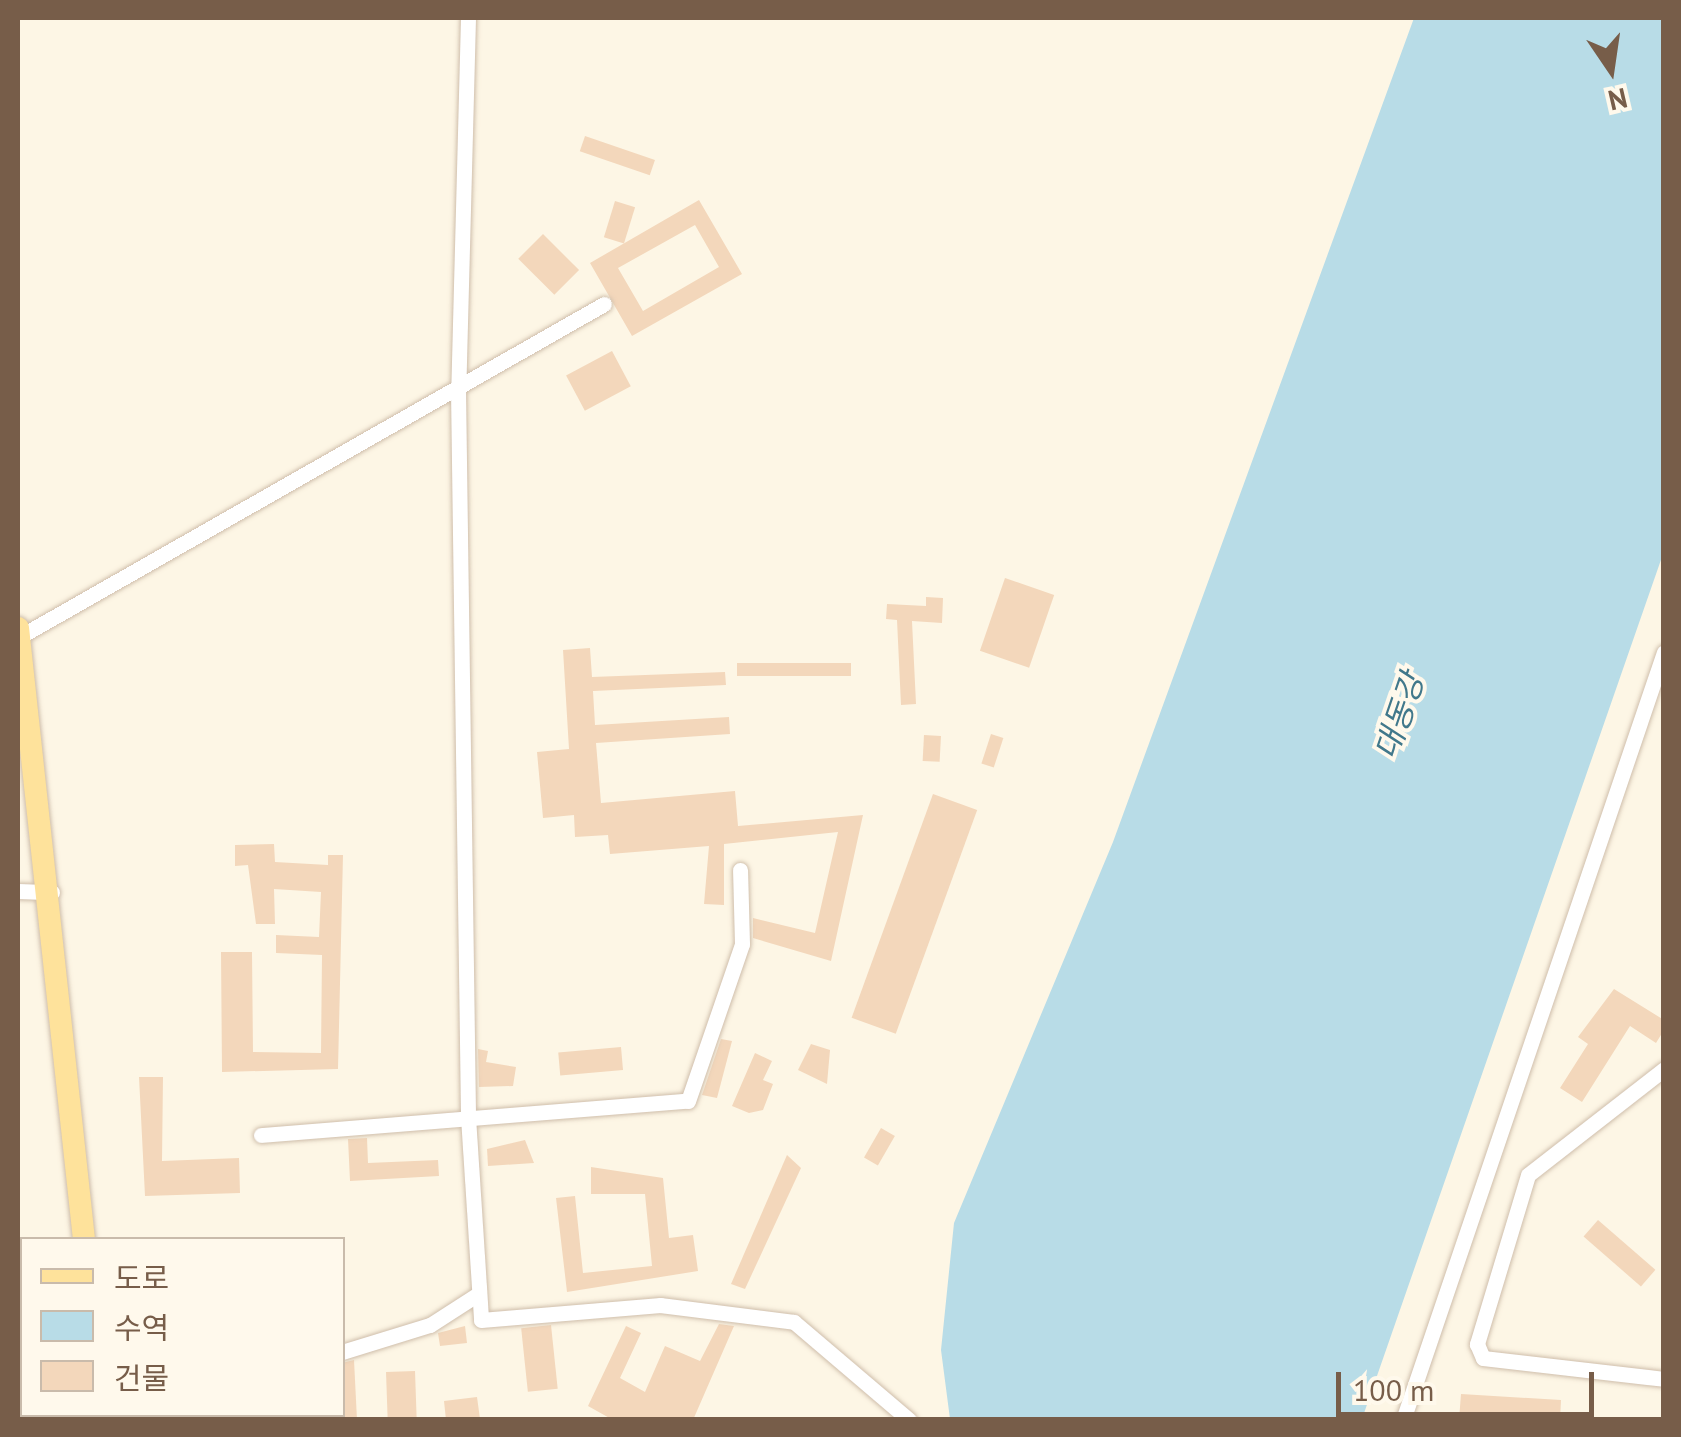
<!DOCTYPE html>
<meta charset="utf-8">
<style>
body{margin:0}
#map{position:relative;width:1681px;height:1437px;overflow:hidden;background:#fdf6e5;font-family:"PT Sans","Noto Sans KR",sans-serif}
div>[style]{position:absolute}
.water>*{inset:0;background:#b8dce7}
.building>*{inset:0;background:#f3d7bb;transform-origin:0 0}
.roads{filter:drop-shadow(0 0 2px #cfbeab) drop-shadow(0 0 2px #cfbeab)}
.minor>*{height:15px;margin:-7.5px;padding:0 7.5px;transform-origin:7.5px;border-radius:7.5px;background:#fff}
.primary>*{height:22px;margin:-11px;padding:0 11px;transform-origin:11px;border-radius:11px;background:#fee29b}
span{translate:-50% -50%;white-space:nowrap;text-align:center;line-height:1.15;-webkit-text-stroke:8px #fff9ec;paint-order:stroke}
.water-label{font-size:32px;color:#41788b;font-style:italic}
.frame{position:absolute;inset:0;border:20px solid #775d49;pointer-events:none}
.legend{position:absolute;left:20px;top:1237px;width:325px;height:180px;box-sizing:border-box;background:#fff9ec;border:2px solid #c9bbab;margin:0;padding:12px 18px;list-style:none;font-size:30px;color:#775d49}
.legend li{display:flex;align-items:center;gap:20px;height:50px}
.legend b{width:50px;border:2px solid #c9bbab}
.north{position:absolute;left:1561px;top:20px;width:100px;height:100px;-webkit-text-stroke:8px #fff9ec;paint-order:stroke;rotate:167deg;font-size:28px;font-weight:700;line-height:40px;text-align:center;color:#775d49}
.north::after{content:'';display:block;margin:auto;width:35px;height:45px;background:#775d49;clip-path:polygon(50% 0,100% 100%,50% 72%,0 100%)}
.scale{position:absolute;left:1336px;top:1372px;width:258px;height:45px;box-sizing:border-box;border:5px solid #775d49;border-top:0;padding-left:12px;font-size:30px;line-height:35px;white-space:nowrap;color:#775d49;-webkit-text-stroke:8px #fff9ec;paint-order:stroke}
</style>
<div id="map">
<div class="water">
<i style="clip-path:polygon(1414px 18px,1663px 18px,1663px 554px,1362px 1419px,950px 1419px,941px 1350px,954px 1223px,1113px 842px)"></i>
</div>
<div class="building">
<i style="left:585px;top:136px;width:74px;height:16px;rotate:19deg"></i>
<i style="clip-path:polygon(evenodd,699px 200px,742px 274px,632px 336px,590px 263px,699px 200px,695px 225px,719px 267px,643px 311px,618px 268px,695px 225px)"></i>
<i style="left:615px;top:201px;width:21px;height:38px;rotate:17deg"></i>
<i style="left:543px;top:234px;width:51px;height:35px;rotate:45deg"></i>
<i style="left:612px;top:351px;width:40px;height:52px;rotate:62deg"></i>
<i style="left:1005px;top:578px;width:52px;height:77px;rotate:19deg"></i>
<i style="clip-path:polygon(926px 597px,943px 598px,942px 623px,912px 621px,916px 704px,901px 705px,897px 620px,886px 619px,887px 604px,926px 606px)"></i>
<i style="clip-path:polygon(590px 648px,592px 677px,725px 672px,726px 685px,593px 691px,595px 725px,729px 717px,730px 734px,596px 743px,601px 803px,735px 791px,738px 826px,863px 815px,831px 961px,753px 938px,753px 918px,815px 933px,838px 832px,724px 844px,724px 905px,704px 904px,709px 846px,610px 854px,608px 835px,575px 837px,574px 815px,543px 818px,537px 752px,569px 749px,563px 650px)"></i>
<i style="left:851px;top:663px;width:13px;height:114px;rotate:90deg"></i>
<i style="left:991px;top:734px;width:13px;height:31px;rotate:18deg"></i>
<i style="left:924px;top:735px;width:17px;height:26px;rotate:3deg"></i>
<i style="left:933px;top:794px;width:47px;height:238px;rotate:20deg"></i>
<i style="clip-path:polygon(274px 844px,275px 862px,328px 865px,328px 855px,343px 855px,338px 1069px,222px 1072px,221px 952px,252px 952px,253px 1052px,321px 1053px,322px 955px,276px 953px,276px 935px,319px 937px,321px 892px,274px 889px,275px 924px,256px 924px,248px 865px,235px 866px,235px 845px)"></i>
<i style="clip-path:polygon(1614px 989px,1664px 1020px,1664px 1030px,1656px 1043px,1630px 1026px,1582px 1102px,1560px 1088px,1588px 1044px,1578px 1037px)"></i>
<i style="clip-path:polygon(721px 1039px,732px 1041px,717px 1098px,702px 1095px)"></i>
<i style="clip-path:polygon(811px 1044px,830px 1050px,827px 1084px,798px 1070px)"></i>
<i style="left:621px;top:1047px;width:23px;height:63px;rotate:85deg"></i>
<i style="clip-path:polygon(478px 1049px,488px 1051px,486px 1062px,516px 1067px,513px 1086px,479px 1087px)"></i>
<i style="clip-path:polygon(755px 1053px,772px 1061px,763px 1080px,773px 1084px,763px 1110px,749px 1113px,732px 1106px)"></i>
<i style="clip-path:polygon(139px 1077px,163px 1077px,162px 1161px,239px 1158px,240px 1193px,145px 1196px)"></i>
<i style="left:881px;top:1128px;width:16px;height:34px;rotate:30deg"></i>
<i style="clip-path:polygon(367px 1138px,368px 1163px,438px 1160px,439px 1176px,350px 1181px,348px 1139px)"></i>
<i style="clip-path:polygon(525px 1140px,534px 1163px,488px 1166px,487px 1149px)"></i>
<i style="clip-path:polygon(787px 1155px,801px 1168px,745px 1289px,731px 1284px)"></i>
<i style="clip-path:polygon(591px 1167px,663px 1178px,669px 1238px,693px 1235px,698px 1271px,567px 1292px,556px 1198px,575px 1196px,583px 1273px,652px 1266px,645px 1194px,591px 1194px)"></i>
<i style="left:1598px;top:1220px;width:76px;height:22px;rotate:41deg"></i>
<i style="clip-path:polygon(719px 1324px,734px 1326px,693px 1420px,613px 1420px,588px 1406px,626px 1326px,641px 1333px,620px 1378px,645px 1392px,665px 1346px,700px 1361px)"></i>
<i style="left:551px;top:1325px;width:64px;height:30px;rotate:84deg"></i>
<i style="clip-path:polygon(465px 1326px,467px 1343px,440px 1346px,438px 1333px)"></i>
<i style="clip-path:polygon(354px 1360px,357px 1420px,342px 1420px,342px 1363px)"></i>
<i style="left:415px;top:1371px;width:49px;height:29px;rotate:88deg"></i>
<i style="clip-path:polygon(1461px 1394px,1561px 1400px,1560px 1420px,1459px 1420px)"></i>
<i style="clip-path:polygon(477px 1397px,480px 1419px,446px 1420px,444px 1401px)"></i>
</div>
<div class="roads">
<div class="minor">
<i style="left:468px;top:18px;width:371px;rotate:91.5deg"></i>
<i style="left:458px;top:389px;width:728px;rotate:89.21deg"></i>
<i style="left:468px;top:1117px;width:203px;rotate:86.3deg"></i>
<i style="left:481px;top:1320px;width:180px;rotate:-4.8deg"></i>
<i style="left:660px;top:1305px;width:135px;rotate:7.2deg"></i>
<i style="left:794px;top:1322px;width:151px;rotate:40.4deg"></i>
<i style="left:19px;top:637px;width:673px;rotate:-29.65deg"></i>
<i style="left:18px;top:891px;width:34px;rotate:2deg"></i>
<i style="left:1664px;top:1069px;width:172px;rotate:142.1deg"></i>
<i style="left:1528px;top:1175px;width:177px;rotate:106.8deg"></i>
<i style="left:1477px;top:1344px;width:15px;rotate:67deg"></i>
<i style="left:1483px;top:1358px;width:182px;rotate:6.6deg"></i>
<i style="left:261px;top:1135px;width:428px;rotate:-4.6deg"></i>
<i style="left:688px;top:1101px;width:166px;rotate:-71deg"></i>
<i style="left:742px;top:944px;width:74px;rotate:-91.5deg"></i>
<i style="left:342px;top:1352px;width:92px;rotate:-17.1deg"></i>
<i style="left:430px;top:1325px;width:54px;rotate:-32.8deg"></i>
<i style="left:116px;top:1420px;width:18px;rotate:-19deg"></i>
<i style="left:1403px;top:1420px;width:811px;rotate:-71.23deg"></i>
</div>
<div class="primary">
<i style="left:18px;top:628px;width:616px;rotate:83.84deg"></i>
<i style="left:100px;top:1414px;width:6px;rotate:81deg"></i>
</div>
</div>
<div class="water-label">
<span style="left:1399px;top:716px;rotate:-71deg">대동강</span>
</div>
<div class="frame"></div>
<ul class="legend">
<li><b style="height:12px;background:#fee29b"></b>도로</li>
<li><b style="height:28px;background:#b8dce7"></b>수역</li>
<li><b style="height:28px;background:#f3d7bb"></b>건물</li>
</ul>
<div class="north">N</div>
<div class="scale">100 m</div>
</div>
